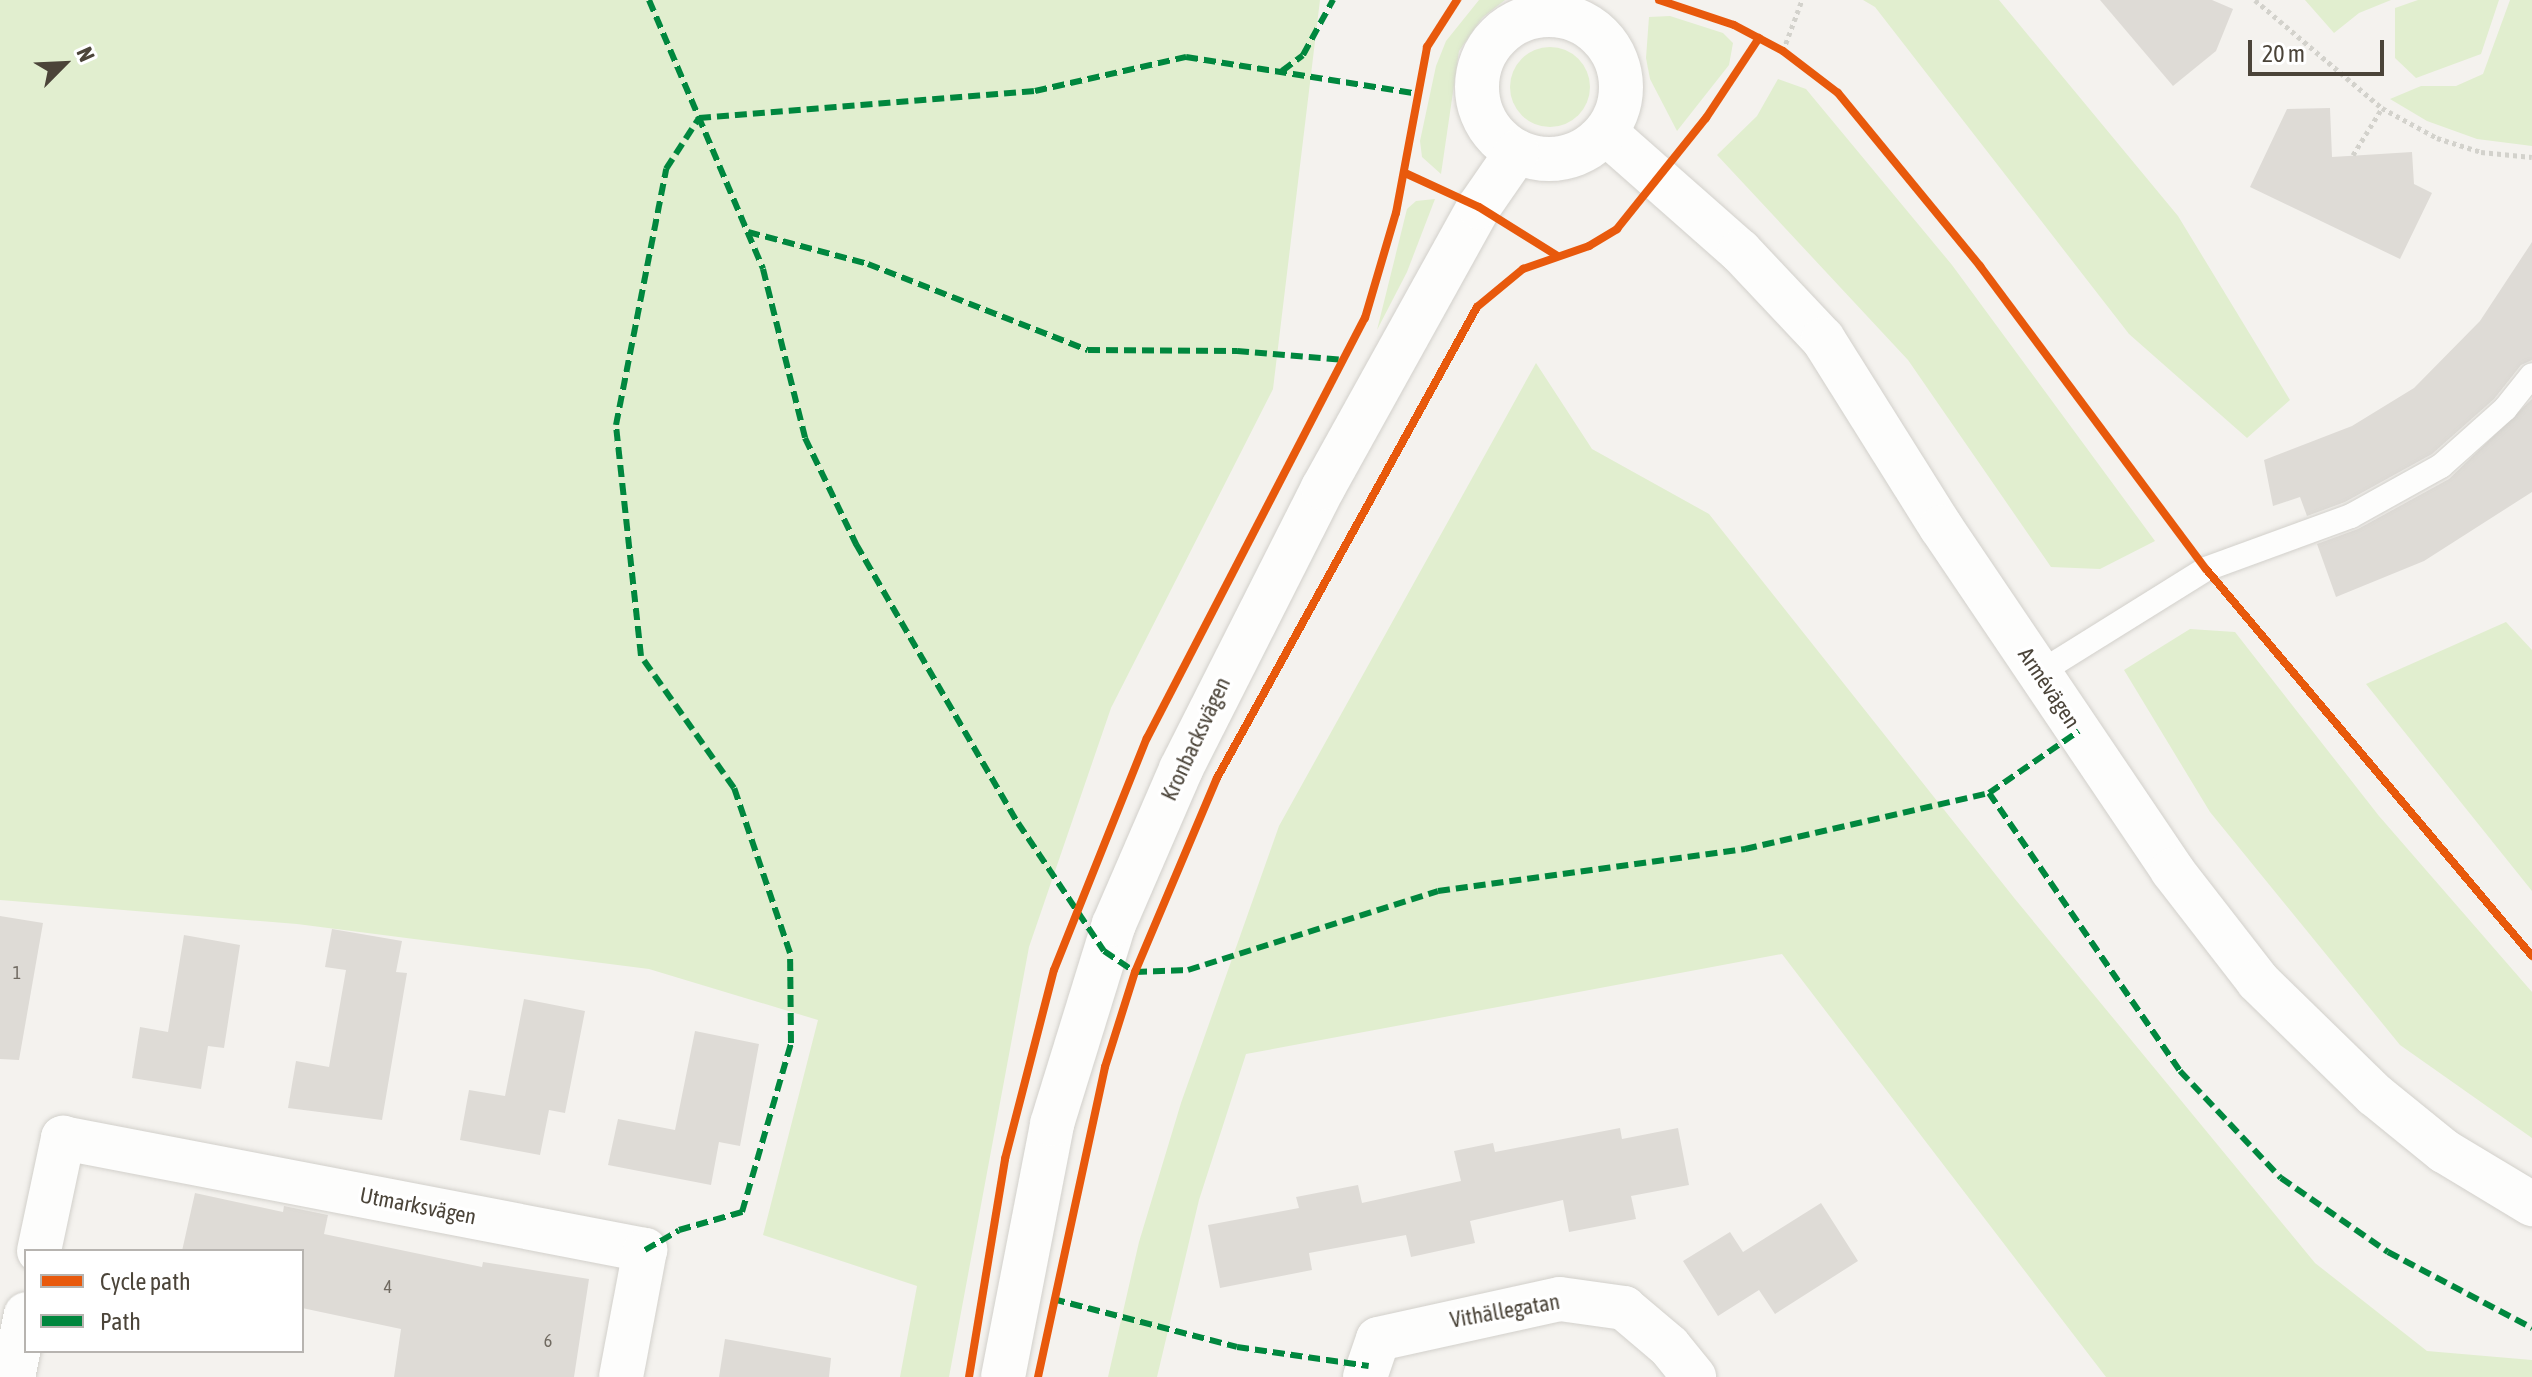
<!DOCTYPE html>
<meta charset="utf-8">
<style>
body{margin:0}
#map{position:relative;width:2532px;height:1377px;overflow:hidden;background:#f4f2ee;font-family:"Asap Condensed",sans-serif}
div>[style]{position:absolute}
.green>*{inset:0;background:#e1eecf}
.round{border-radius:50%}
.building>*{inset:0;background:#dedbd6}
.path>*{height:5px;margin-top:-2.5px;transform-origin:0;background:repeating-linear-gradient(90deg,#d3d2cc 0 4px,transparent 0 8px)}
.roads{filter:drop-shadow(0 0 2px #d2d0cb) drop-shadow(0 0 2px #d2d0cb)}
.service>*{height:24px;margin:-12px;padding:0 12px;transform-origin:12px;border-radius:12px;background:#fdfdfc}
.minor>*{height:44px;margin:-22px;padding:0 22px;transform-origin:22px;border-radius:22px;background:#fdfdfc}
.tertiary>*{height:44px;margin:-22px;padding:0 22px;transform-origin:22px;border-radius:22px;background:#fdfdfc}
.tertiary>.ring{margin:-22px;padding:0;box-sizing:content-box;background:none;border:44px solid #fdfdfc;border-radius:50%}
.quiet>*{height:6px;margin-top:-3px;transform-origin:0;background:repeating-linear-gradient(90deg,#00873e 0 12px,transparent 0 18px)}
.cycleway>*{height:8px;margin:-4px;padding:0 4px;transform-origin:4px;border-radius:4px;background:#e8590c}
span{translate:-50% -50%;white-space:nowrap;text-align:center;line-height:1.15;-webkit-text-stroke:7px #fff;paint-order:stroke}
.number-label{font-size:18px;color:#706a61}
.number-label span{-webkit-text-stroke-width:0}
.street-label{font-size:22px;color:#4b4439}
.legend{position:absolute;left:24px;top:1249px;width:280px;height:104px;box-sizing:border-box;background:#fff;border:2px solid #b7b4b0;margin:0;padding:10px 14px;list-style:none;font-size:24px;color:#4b4439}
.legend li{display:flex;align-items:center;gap:16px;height:40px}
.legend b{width:40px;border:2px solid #b7b4b0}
.north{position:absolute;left:24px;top:24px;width:80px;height:80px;-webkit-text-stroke:6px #fff;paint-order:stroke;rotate:66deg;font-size:22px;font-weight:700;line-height:32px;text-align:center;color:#4b4439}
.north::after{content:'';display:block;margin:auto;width:28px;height:36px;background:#4b4439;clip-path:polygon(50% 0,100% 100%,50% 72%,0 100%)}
.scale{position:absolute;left:2248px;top:40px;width:136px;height:36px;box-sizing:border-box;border:4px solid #4b4439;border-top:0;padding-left:10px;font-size:24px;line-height:28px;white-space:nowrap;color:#4b4439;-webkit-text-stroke:6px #fff;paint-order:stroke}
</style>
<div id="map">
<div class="green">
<i style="clip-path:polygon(0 0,1320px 0,1273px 389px,1111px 708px,1029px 947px,949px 1377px,900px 1377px,917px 1286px,763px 1235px,818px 1020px,649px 969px,297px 924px,0 900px)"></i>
<i style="clip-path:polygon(1479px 0,1505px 0,1482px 18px,1459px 51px,1441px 174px,1422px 157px,1420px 141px,1436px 66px,1446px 41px)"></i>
<i style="clip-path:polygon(1863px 0,1999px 0,2178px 216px,2290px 400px,2247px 438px,2129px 334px,1875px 7px)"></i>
<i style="clip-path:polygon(2305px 0,2391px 0,2359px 13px,2334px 33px)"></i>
<i style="clip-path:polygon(2418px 0,2499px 0,2481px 54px,2416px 78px,2395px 58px,2395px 8px)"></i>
<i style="clip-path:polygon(2510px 0,2532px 0,2532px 146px,2477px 139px,2427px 121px,2390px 99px,2421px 86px,2456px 86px,2483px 74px)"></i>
<i style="clip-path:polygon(1670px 16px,1723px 33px,1733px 43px,1729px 65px,1677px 131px,1650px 79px,1646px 58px,1649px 17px)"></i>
<i class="round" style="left:1510px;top:47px;width:80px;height:80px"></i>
<i style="clip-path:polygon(1778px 79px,1806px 89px,1952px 265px,2155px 541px,2100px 569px,2051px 567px,1908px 360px,1717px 155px,1757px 116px)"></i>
<i style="clip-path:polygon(1435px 199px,1407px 272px,1377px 330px,1407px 209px,1416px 201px)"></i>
<i style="clip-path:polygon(1536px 363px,1592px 449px,1709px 514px,2015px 899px,2315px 1263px,2427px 1351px,2532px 1360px,2532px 1377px,2106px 1377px,1782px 954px,1246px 1054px,1199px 1200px,1157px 1377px,1108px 1377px,1139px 1242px,1181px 1103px,1279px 826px)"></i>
<i style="clip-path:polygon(2506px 622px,2532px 650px,2532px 891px,2366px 684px)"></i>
<i style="clip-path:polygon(2190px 629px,2235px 632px,2379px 816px,2532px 992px,2532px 1138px,2400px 1045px,2210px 812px,2124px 670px)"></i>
</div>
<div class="building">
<i style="clip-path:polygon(2100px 0,2212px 0,2233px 9px,2216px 51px,2173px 86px)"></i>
<i style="clip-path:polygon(2330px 108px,2332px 157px,2412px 152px,2414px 184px,2432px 193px,2400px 259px,2250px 187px,2287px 109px)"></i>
<i style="clip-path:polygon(2532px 242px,2532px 360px,2521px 365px,2494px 399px,2432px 454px,2345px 502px,2307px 516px,2300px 497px,2273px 506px,2264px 460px,2352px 426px,2414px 388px,2480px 321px)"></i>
<i style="clip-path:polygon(2532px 399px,2532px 492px,2424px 561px,2336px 597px,2317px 544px,2358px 529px,2449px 479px)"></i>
<i style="clip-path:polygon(0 916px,43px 923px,19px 1060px,0 1059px)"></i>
<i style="clip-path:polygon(332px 929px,402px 941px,396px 972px,407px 973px,382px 1120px,288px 1108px,296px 1061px,329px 1067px,346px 970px,325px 967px)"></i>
<i style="clip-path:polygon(184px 935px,240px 945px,224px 1048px,208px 1046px,201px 1089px,132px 1078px,140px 1027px,168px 1032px)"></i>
<i style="clip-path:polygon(524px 999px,585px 1011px,565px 1113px,549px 1110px,540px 1155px,460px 1140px,469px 1090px,505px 1096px)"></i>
<i style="clip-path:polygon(695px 1031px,759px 1044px,740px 1146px,719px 1142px,711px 1185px,608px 1165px,618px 1119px,675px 1130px)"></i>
<i style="clip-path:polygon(1620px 1128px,1622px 1139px,1678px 1128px,1689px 1185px,1631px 1196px,1636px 1219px,1569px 1232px,1563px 1200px,1470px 1221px,1475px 1243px,1411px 1257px,1406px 1235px,1309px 1253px,1312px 1270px,1220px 1288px,1208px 1225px,1299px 1208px,1296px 1197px,1358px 1185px,1362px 1203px,1461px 1181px,1454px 1151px,1493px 1143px,1495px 1152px)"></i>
<i style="clip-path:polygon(195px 1193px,283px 1212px,284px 1206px,328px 1215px,324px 1234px,482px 1267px,483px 1262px,589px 1279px,574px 1377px,394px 1377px,401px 1329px,302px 1308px,302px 1251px,182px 1251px)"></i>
<i style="clip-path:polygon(1821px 1203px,1858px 1261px,1775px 1314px,1759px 1290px,1718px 1316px,1683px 1261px,1730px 1232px,1743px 1252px)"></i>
<i style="clip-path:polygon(725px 1339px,831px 1358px,829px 1377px,719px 1377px)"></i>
</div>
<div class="path">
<i style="left:2255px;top:0;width:167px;rotate:40.4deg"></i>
<i style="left:2382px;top:108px;width:63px;rotate:28.6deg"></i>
<i style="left:2437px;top:138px;width:46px;rotate:17.7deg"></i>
<i style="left:2481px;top:152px;width:51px;rotate:5.6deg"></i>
<i style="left:1783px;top:51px;width:54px;rotate:-69.6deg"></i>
<i style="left:2353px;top:155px;width:55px;rotate:-58.3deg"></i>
</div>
<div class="roads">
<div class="service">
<i style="left:2039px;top:673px;width:197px;rotate:-31.9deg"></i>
<i style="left:2206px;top:569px;width:154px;rotate:-20.1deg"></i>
<i style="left:2351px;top:516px;width:103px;rotate:-29.1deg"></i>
<i style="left:2441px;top:466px;width:86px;rotate:-41.7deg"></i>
<i style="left:2505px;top:409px;width:43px;rotate:-51.5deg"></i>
</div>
<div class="minor">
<i style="left:1606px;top:133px;width:179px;rotate:41.4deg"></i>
<i style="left:1740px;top:251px;width:121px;rotate:46.7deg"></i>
<i style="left:1823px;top:339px;width:222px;rotate:57.9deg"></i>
<i style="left:1941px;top:527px;width:414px;rotate:56deg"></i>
<i style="left:2172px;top:870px;width:140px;rotate:52.2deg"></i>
<i style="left:2258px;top:981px;width:163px;rotate:44.3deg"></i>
<i style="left:2375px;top:1095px;width:89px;rotate:39.1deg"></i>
<i style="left:2444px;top:1151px;width:103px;rotate:31.1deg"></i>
<i style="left:39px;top:1251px;width:116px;rotate:-78deg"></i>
<i style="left:63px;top:1138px;width:593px;rotate:10.89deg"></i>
<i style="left:645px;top:1250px;width:129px;rotate:100.7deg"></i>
<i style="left:13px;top:1377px;width:64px;rotate:-78.3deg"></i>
<i style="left:1365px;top:1377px;width:40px;rotate:-71.1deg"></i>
<i style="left:1378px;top:1339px;width:186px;rotate:-12.4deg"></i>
<i style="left:1560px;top:1299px;width:65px;rotate:8deg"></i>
<i style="left:1624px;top:1308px;width:59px;rotate:40.2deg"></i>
<i style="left:1669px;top:1346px;width:40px;rotate:51deg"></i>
</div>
<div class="tertiary">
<i class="ring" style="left:1477px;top:15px;width:100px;height:100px"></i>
<i style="left:1003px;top:1377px;width:258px;rotate:-79deg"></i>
<i style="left:1052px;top:1124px;width:209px;rotate:-72.8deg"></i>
<i style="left:1114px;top:924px;width:169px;rotate:-66.6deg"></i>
<i style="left:1181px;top:769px;width:315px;rotate:-63.2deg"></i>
<i style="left:1323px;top:488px;width:321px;rotate:-61deg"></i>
<i style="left:1479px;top:207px;width:67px;rotate:-55.4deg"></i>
</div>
</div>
<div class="quiet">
<i style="left:649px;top:0;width:292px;rotate:67deg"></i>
<i style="left:763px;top:269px;width:174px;rotate:76deg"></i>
<i style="left:805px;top:438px;width:118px;rotate:64.3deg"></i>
<i style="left:856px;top:544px;width:323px;rotate:59.9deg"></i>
<i style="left:1018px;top:823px;width:154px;rotate:56.1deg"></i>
<i style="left:1104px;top:951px;width:37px;rotate:34deg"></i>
<i style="left:1135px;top:972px;width:53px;rotate:-2.2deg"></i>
<i style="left:1188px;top:970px;width:262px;rotate:-17.5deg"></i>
<i style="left:1438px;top:891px;width:310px;rotate:-7.8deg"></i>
<i style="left:1745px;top:849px;width:250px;rotate:-12.9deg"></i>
<i style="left:1989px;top:793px;width:109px;rotate:-34.6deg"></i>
<i style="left:1282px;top:71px;width:26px;rotate:-37deg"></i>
<i style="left:1303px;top:55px;width:63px;rotate:-61.4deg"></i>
<i style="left:748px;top:232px;width:124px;rotate:14.9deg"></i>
<i style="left:868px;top:264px;width:236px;rotate:21.4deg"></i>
<i style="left:1088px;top:350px;width:149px;rotate:0.4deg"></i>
<i style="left:1237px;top:351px;width:108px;rotate:4.8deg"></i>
<i style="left:1989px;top:793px;width:337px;rotate:55.5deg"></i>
<i style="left:2180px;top:1071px;width:147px;rotate:46.7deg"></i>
<i style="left:2281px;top:1178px;width:130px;rotate:34.7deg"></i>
<i style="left:2388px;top:1252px;width:163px;rotate:27.8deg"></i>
<i style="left:645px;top:1250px;width:39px;rotate:-30deg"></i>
<i style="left:679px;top:1230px;width:66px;rotate:-15.9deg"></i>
<i style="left:742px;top:1212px;width:176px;rotate:-73.8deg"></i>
<i style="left:791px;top:1043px;width:90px;rotate:-90.6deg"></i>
<i style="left:790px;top:953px;width:174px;rotate:-108.7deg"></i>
<i style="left:734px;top:788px;width:161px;rotate:-125.2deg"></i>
<i style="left:641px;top:656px;width:232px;rotate:-96.2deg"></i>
<i style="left:616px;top:425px;width:261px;rotate:-78.9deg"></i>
<i style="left:666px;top:169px;width:61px;rotate:-57.1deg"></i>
<i style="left:699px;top:118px;width:337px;rotate:-4.6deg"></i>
<i style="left:1035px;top:91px;width:155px;rotate:-12.7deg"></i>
<i style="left:1186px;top:57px;width:236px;rotate:9deg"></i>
<i style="left:1053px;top:1299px;width:190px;rotate:14.6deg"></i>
<i style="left:1237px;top:1347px;width:133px;rotate:8.2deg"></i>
</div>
<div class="cycleway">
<i style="left:1659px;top:0;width:79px;rotate:18.4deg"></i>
<i style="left:1734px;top:25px;width:55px;rotate:28deg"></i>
<i style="left:1783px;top:51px;width:69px;rotate:37.4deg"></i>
<i style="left:1838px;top:93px;width:224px;rotate:50.6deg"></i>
<i style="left:1980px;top:266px;width:378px;rotate:53.3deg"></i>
<i style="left:2206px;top:569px;width:506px;rotate:49.89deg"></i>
<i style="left:1405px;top:173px;width:81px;rotate:24.7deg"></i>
<i style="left:1479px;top:207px;width:91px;rotate:31.9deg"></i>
<i style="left:969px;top:1377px;width:221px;rotate:-80.6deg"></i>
<i style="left:1005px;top:1159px;width:195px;rotate:-75.5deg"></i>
<i style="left:1054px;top:970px;width:250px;rotate:-68.2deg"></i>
<i style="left:1147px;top:738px;width:473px;rotate:-62.6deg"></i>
<i style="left:1365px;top:318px;width:109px;rotate:-73.6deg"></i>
<i style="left:1396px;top:213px;width:169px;rotate:-79.4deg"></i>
<i style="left:1427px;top:47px;width:56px;rotate:-57.4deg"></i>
<i style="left:1038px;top:1377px;width:317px;rotate:-77.8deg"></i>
<i style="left:1105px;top:1067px;width:100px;rotate:-72.5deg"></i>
<i style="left:1135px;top:972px;width:211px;rotate:-67.1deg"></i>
<i style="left:1217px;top:778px;width:538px;rotate:-61.1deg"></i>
<i style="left:1477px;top:307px;width:60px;rotate:-39.6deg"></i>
<i style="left:1523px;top:269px;width:70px;rotate:-19.2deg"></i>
<i style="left:1589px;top:246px;width:33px;rotate:-31deg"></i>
<i style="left:1617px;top:229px;width:142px;rotate:-51.3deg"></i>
<i style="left:1706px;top:118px;width:96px;rotate:-56.5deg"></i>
</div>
<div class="number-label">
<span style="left:17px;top:973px">1</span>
<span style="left:388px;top:1287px">4</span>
<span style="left:548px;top:1341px">6</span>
</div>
<div class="street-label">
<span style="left:2049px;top:688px;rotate:56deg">Armévägen</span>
<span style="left:1196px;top:739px;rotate:-65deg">Kronbacksvägen</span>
<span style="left:418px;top:1206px;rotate:11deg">Utmarksvägen</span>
<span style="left:1505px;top:1311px;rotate:-10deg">Vithällegatan</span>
</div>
<ul class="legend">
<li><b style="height:10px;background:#e8590c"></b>Cycle path</li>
<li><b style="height:10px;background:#00873e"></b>Path</li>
</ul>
<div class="north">N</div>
<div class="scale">20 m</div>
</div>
